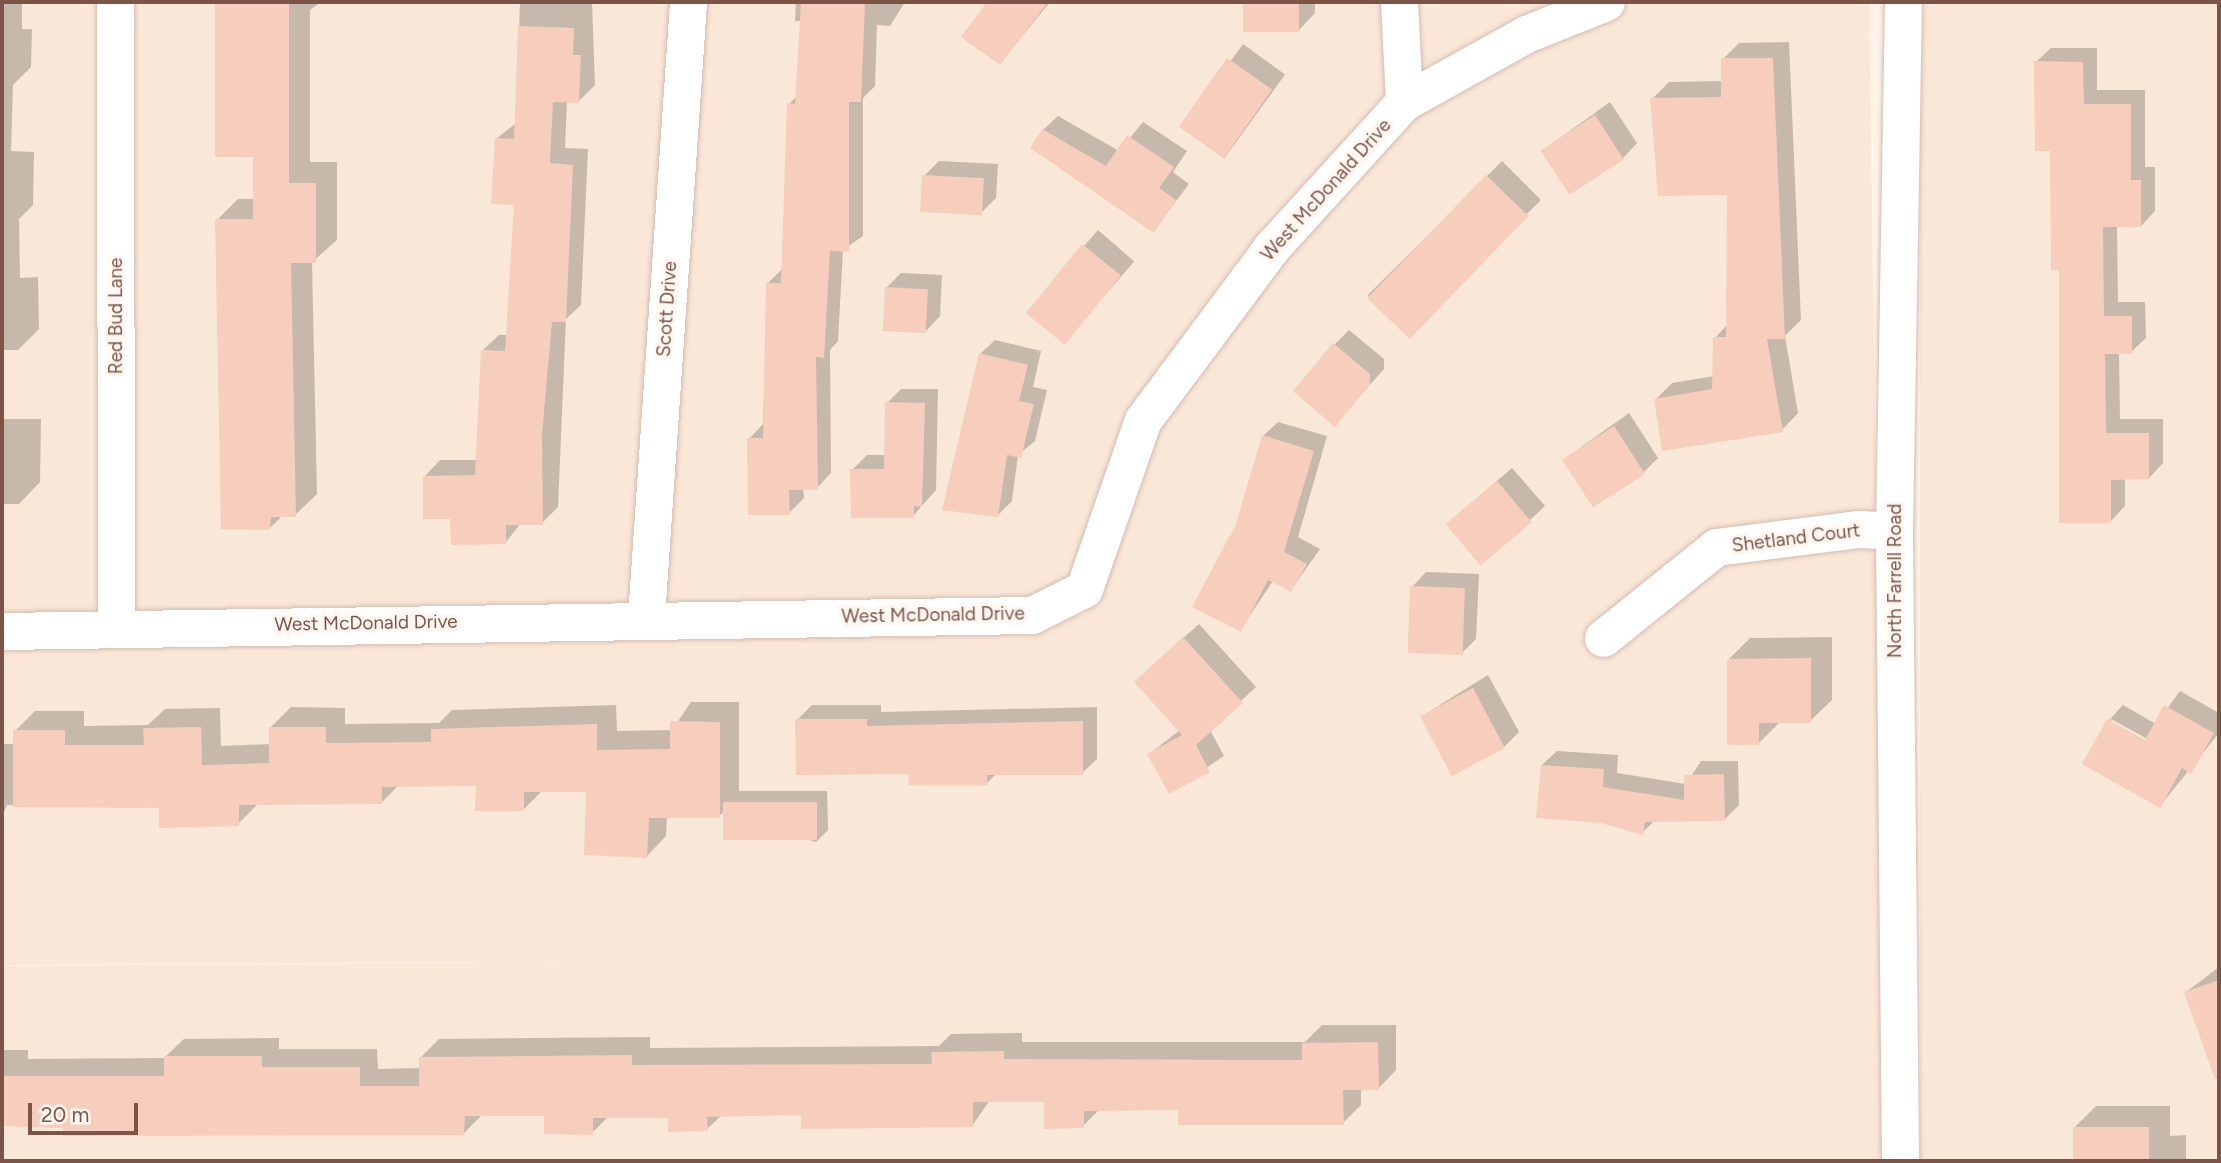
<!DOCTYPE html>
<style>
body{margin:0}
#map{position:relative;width:2221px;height:1163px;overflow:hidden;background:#fef3e8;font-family:Figtree,sans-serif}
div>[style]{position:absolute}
.residential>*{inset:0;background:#f9e7d8;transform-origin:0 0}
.shadow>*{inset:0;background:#0003;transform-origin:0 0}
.building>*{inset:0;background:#f7cdbd;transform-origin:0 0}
.roads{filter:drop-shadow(0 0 2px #d5bbaf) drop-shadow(0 0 2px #d5bbaf)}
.minor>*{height:37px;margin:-18.5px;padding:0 18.5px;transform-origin:18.5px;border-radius:18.5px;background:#fff}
span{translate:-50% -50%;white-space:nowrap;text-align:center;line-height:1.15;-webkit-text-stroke:7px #fff7f0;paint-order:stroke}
.street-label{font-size:19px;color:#7c5548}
.frame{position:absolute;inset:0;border:4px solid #7c5548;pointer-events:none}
.scale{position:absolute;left:28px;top:1103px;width:110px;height:32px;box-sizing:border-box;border:4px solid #7c5548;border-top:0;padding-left:9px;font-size:21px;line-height:24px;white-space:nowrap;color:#7c5548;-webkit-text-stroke:5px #fff7f0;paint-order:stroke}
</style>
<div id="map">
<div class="residential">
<i style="clip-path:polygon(2px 2px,1869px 2px,1885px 1161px,2px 1161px,2px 966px,1082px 958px,2px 965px)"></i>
<i style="left:1920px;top:2px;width:299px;height:1159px"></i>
</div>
<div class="shadow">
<i style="clip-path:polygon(2px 2px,22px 2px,22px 29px,32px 29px,31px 67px,13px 85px,11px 151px,34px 152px,33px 205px,19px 219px,20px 278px,38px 277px,39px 329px,18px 350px,2px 350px)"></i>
<i style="clip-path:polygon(215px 2px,321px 2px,310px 10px,310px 162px,337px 162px,337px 240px,312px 262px,317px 494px,295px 515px,282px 516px,270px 528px,217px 220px,238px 199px,255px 199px,255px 156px,216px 155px)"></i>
<i style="clip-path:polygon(520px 2px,592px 2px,595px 85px,579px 101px,567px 101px,565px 148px,588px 149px,581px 305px,566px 319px,558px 507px,542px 523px,521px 523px,506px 542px,452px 518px,425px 476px,440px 460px,477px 460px,483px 350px,499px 335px,508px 335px,516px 204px,496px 139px,516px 123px)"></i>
<i style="clip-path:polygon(796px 2px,905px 2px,890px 26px,877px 25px,875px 86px,863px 98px,863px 236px,843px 250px,838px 341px,830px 350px,831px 473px,817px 488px,803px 488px,804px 498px,789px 513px,749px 439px,763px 424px,768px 283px,782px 269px,789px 104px,797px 96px,801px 21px,795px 21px)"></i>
<i style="clip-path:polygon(989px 2px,1050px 2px,1000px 63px,963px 36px)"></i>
<i style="clip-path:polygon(1245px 2px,1315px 2px,1315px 13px,1299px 30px,1245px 30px)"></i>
<i style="clip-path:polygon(1789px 42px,1801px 320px,1785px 336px,1798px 413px,1782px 430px,1656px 399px,1672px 383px,1714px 376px,1715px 338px,1727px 325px,1729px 193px,1652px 99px,1669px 82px,1723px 81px,1723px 59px,1739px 43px)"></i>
<i style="left:1243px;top:44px;width:52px;height:103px;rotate:36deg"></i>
<i style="clip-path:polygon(2051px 48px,2097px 48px,2097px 90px,2145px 90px,2145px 167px,2155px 167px,2155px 211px,2141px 226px,2117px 226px,2118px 302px,2145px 302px,2146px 338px,2131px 352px,2119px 352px,2120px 419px,2163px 419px,2163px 463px,2149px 478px,2125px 478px,2125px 506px,2111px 521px,2061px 269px,2052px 149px,2036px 62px)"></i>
<i style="clip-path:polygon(1610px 102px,1637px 143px,1623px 158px,1542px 151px)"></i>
<i style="clip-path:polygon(1058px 116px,1119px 151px,1143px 122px,1187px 151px,1173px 172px,1189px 184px,1154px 230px,1043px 130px)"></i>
<i style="clip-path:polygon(939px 161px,998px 164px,996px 198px,981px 213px,924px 176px)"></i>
<i style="left:1502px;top:161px;width:55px;height:190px;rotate:45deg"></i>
<i style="left:1098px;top:230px;width:48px;height:108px;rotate:41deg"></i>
<i style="clip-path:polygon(901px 273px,942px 275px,940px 316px,926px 331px,886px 288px)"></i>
<i style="clip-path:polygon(1349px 330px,1384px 359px,1384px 369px,1334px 425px,1335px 344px)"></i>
<i style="clip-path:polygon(995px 340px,1041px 351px,1033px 387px,1047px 390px,1035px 441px,1018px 455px,1012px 501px,998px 515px,980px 354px)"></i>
<i style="clip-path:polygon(901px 389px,938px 389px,936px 490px,913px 516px,852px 470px,867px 455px,886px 455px,887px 403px)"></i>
<i style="clip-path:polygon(1629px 413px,1658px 458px,1643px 473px,1563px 460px)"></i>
<i style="clip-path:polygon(2px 419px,41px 419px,40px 482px,19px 504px,2px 504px)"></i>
<i style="clip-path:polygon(1278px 422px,1327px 436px,1298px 537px,1320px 549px,1291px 590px,1273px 581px,1240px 630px,1237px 524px,1263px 436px)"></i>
<i style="clip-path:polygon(1512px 468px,1545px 506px,1530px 520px,1463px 510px)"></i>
<i style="clip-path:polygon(1426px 572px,1479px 574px,1476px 639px,1461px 654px,1412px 587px)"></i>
<i style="clip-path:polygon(1199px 624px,1256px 687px,1210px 730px,1224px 756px,1170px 792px,1149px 754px,1180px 730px,1151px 667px)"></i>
<i style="clip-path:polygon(1832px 637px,1832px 700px,1810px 721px,1781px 721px,1759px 743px,1729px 659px,1750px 638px)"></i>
<i style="clip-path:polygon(1488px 675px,1519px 732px,1504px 747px,1422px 716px)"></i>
<i style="clip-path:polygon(evenodd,2180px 691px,2219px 713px,2219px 733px,2160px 806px,2109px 720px,2123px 705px,2156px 724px,2180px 691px,2111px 719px,2153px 742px,2152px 746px,2111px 723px,2111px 719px)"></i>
<i style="clip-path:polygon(691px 702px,739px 702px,739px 791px,827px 791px,828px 830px,816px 842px,725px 811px,719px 816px,667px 816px,666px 836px,647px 856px,588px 790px,542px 791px,523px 810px,477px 784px,399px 785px,382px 802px,258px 804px,238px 824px,161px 806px,7px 805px,2px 817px,2px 744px,15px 744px,15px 731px,35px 711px,84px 711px,84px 726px,148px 725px,165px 709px,220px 708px,221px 746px,271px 744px,271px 727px,291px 707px,345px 708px,345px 724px,439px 723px,452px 710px,616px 705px,617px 731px,672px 730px)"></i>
<i style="clip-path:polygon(812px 705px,881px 705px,881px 712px,1097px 707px,1097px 759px,1082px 773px,997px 773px,986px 784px,910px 772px,797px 720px)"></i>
<i style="clip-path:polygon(1557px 751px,1618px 755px,1617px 773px,1686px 784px,1701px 761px,1738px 761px,1739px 805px,1725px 819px,1655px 820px,1642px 833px,1542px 765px)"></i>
<i style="clip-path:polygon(2219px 967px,2219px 1078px,2217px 1078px,2186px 992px)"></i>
<i style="clip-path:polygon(1322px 1025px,1396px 1025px,1396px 1070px,1378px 1089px,1361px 1089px,1361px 1105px,1343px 1123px,1180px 1109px,1100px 1109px,1083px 1126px,1046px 1100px,990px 1100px,972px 1126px,803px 1113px,722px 1115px,707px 1129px,670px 1116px,609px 1116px,592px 1133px,545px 1114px,483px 1114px,464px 1133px,2px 1125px,2px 1050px,28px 1050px,28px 1059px,164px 1058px,184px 1039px,279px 1038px,279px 1049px,377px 1049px,378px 1069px,421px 1068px,421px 1057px,439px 1039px,650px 1037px,650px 1048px,939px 1046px,951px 1034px,1022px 1033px,1022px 1042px,1305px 1042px)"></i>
<i style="clip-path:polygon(2096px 1106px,2170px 1106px,2170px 1136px,2186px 1135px,2186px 1161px,2074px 1161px,2074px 1128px)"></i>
</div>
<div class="building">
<i style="clip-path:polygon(215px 2px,289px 2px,289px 183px,316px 183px,316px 263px,291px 263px,296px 517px,271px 517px,270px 530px,221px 529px,215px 219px,253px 219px,253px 157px,215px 157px)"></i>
<i style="clip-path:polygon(801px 2px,865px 2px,861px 102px,849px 102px,849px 252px,830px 251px,824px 358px,816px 357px,818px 490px,789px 490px,790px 515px,748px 515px,747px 438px,763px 438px,766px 283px,781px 283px,787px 103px,795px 104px)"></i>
<i style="clip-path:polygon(987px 2px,1048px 2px,1000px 65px,961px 37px)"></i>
<i style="left:1243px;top:2px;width:56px;height:30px"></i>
<i style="clip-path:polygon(518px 26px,574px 28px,573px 55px,581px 55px,579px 103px,553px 102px,550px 163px,573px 165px,566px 322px,552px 322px,542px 434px,543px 525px,506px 525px,506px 544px,451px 545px,450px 519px,423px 519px,423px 476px,475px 475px,481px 350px,505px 351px,514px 205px,491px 204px,495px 138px,514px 139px)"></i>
<i style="left:1227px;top:58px;width:55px;height:84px;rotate:35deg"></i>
<i style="clip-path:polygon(1721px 58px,1773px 58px,1785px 339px,1767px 339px,1783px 432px,1662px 451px,1654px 399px,1712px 389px,1713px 337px,1726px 337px,1727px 195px,1658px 196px,1650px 98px,1721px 97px)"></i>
<i style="clip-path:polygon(2034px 61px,2083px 62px,2084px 104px,2131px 104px,2131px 180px,2141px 180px,2141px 227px,2103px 227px,2104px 316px,2132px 316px,2132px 354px,2105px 354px,2106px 433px,2149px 433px,2149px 479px,2111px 480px,2111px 523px,2059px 523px,2059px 270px,2051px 270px,2050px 151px,2035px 151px)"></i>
<i style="left:1595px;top:115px;width:53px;height:65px;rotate:57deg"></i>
<i style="clip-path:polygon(1042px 129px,1106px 166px,1127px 135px,1174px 167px,1159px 188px,1176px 200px,1154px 233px,1030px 148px)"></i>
<i style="left:922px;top:175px;width:62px;height:37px;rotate:3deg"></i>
<i style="left:1486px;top:175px;width:59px;height:171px;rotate:44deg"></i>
<i style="left:1082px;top:244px;width:50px;height:89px;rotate:39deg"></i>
<i style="left:885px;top:287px;width:43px;height:44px;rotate:3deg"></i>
<i style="clip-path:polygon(1333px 343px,1370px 374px,1370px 385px,1335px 427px,1293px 391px)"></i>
<i style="clip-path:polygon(979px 353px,1028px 365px,1019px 401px,1034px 404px,1021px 458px,1007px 455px,998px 517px,942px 510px)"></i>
<i style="clip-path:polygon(885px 402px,925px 403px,922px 507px,914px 506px,914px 518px,851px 518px,850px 469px,884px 469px)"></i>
<i style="left:1614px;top:426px;width:57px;height:62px;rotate:57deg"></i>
<i style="clip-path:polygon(1262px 435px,1314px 451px,1284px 552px,1307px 564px,1291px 592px,1268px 580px,1241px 632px,1192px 607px,1236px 524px)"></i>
<i style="left:1497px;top:481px;width:54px;height:67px;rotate:50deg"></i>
<i style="left:1410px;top:586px;width:55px;height:67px;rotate:2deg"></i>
<i style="clip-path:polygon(1183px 637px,1243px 703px,1196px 745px,1210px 772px,1169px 794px,1147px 754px,1182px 735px,1134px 682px)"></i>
<i style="clip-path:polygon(1811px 658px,1811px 723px,1759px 723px,1759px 745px,1727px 745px,1727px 659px)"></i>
<i style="left:1473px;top:688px;width:68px;height:60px;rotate:62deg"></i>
<i style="clip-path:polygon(2164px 705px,2214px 733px,2191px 774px,2182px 768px,2160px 808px,2082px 764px,2107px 719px,2145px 740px)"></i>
<i style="clip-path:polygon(795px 719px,867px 719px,867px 726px,1083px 721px,1083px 775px,987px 775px,987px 785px,909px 785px,908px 774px,796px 775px)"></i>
<i style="clip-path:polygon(670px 721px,720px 722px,720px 818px,649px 818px,647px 858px,584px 855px,586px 792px,524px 792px,524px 811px,475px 811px,476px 786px,382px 787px,382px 804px,239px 805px,239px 826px,159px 828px,159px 808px,13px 807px,13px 730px,65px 730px,65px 745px,144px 745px,143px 728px,201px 727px,202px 765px,269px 763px,269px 727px,326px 727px,326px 743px,431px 742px,431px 729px,597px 724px,597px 750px,670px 749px)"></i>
<i style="clip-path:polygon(1541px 765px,1604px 769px,1603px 787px,1684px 800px,1684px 775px,1724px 774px,1725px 821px,1645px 822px,1643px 835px,1601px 823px,1536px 818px)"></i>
<i style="left:723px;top:802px;width:94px;height:38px"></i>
<i style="clip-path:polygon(2219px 980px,2219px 1078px,2215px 1079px,2184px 992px)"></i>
<i style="clip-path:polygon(1378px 1042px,1379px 1090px,1343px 1090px,1344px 1125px,1178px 1125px,1178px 1110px,1084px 1111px,1084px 1128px,1044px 1129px,1044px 1102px,973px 1102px,973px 1127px,801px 1129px,801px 1115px,707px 1117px,708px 1131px,668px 1132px,668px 1118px,593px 1118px,593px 1135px,544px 1134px,544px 1116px,465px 1116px,464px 1135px,63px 1136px,63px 1128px,2px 1126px,2px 1076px,164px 1076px,164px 1056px,262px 1056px,262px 1067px,360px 1067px,360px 1086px,419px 1086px,419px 1057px,632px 1055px,632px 1065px,932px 1064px,931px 1052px,1004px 1051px,1004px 1059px,1302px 1060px,1302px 1043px)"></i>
<i style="left:2073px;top:1127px;width:76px;height:34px"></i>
</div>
<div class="roads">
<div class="minor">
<i style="left:115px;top:2px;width:627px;rotate:89.91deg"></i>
<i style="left:1399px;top:2px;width:100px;rotate:87.1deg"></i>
<i style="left:646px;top:617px;width:616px;rotate:-86.09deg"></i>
<i style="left:2px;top:631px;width:1030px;rotate:-0.89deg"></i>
<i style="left:1032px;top:615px;width:58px;rotate:-26.6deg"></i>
<i style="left:1084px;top:589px;width:179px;rotate:-70.8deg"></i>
<i style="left:1143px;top:420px;width:214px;rotate:-53.3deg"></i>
<i style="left:1271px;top:248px;width:197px;rotate:-47.7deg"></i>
<i style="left:1404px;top:102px;width:140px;rotate:-29.1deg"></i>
<i style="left:1526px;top:34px;width:86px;rotate:-21.8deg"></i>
<i style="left:1603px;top:638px;width:145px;rotate:-38.8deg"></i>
<i style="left:1716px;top:547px;width:144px;rotate:-7.2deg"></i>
<i style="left:1859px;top:529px;width:35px;rotate:3deg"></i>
<i style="left:1900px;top:1161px;width:630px;rotate:-90.55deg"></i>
<i style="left:1894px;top:531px;width:529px;rotate:-89.03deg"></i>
</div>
</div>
<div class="street-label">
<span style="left:1326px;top:190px;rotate:-48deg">West McDonald Drive</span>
<span style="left:667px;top:309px;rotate:-86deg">Scott Drive</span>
<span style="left:116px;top:316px;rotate:-90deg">Red Bud Lane</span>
<span style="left:1796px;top:538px;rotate:-7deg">Shetland Court</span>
<span style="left:1895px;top:581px;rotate:-90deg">North Farrell Road</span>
<span style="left:933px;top:615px;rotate:-1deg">West McDonald Drive</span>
<span style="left:366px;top:623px;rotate:-1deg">West McDonald Drive</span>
</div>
<div class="frame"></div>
<div class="scale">20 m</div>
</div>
